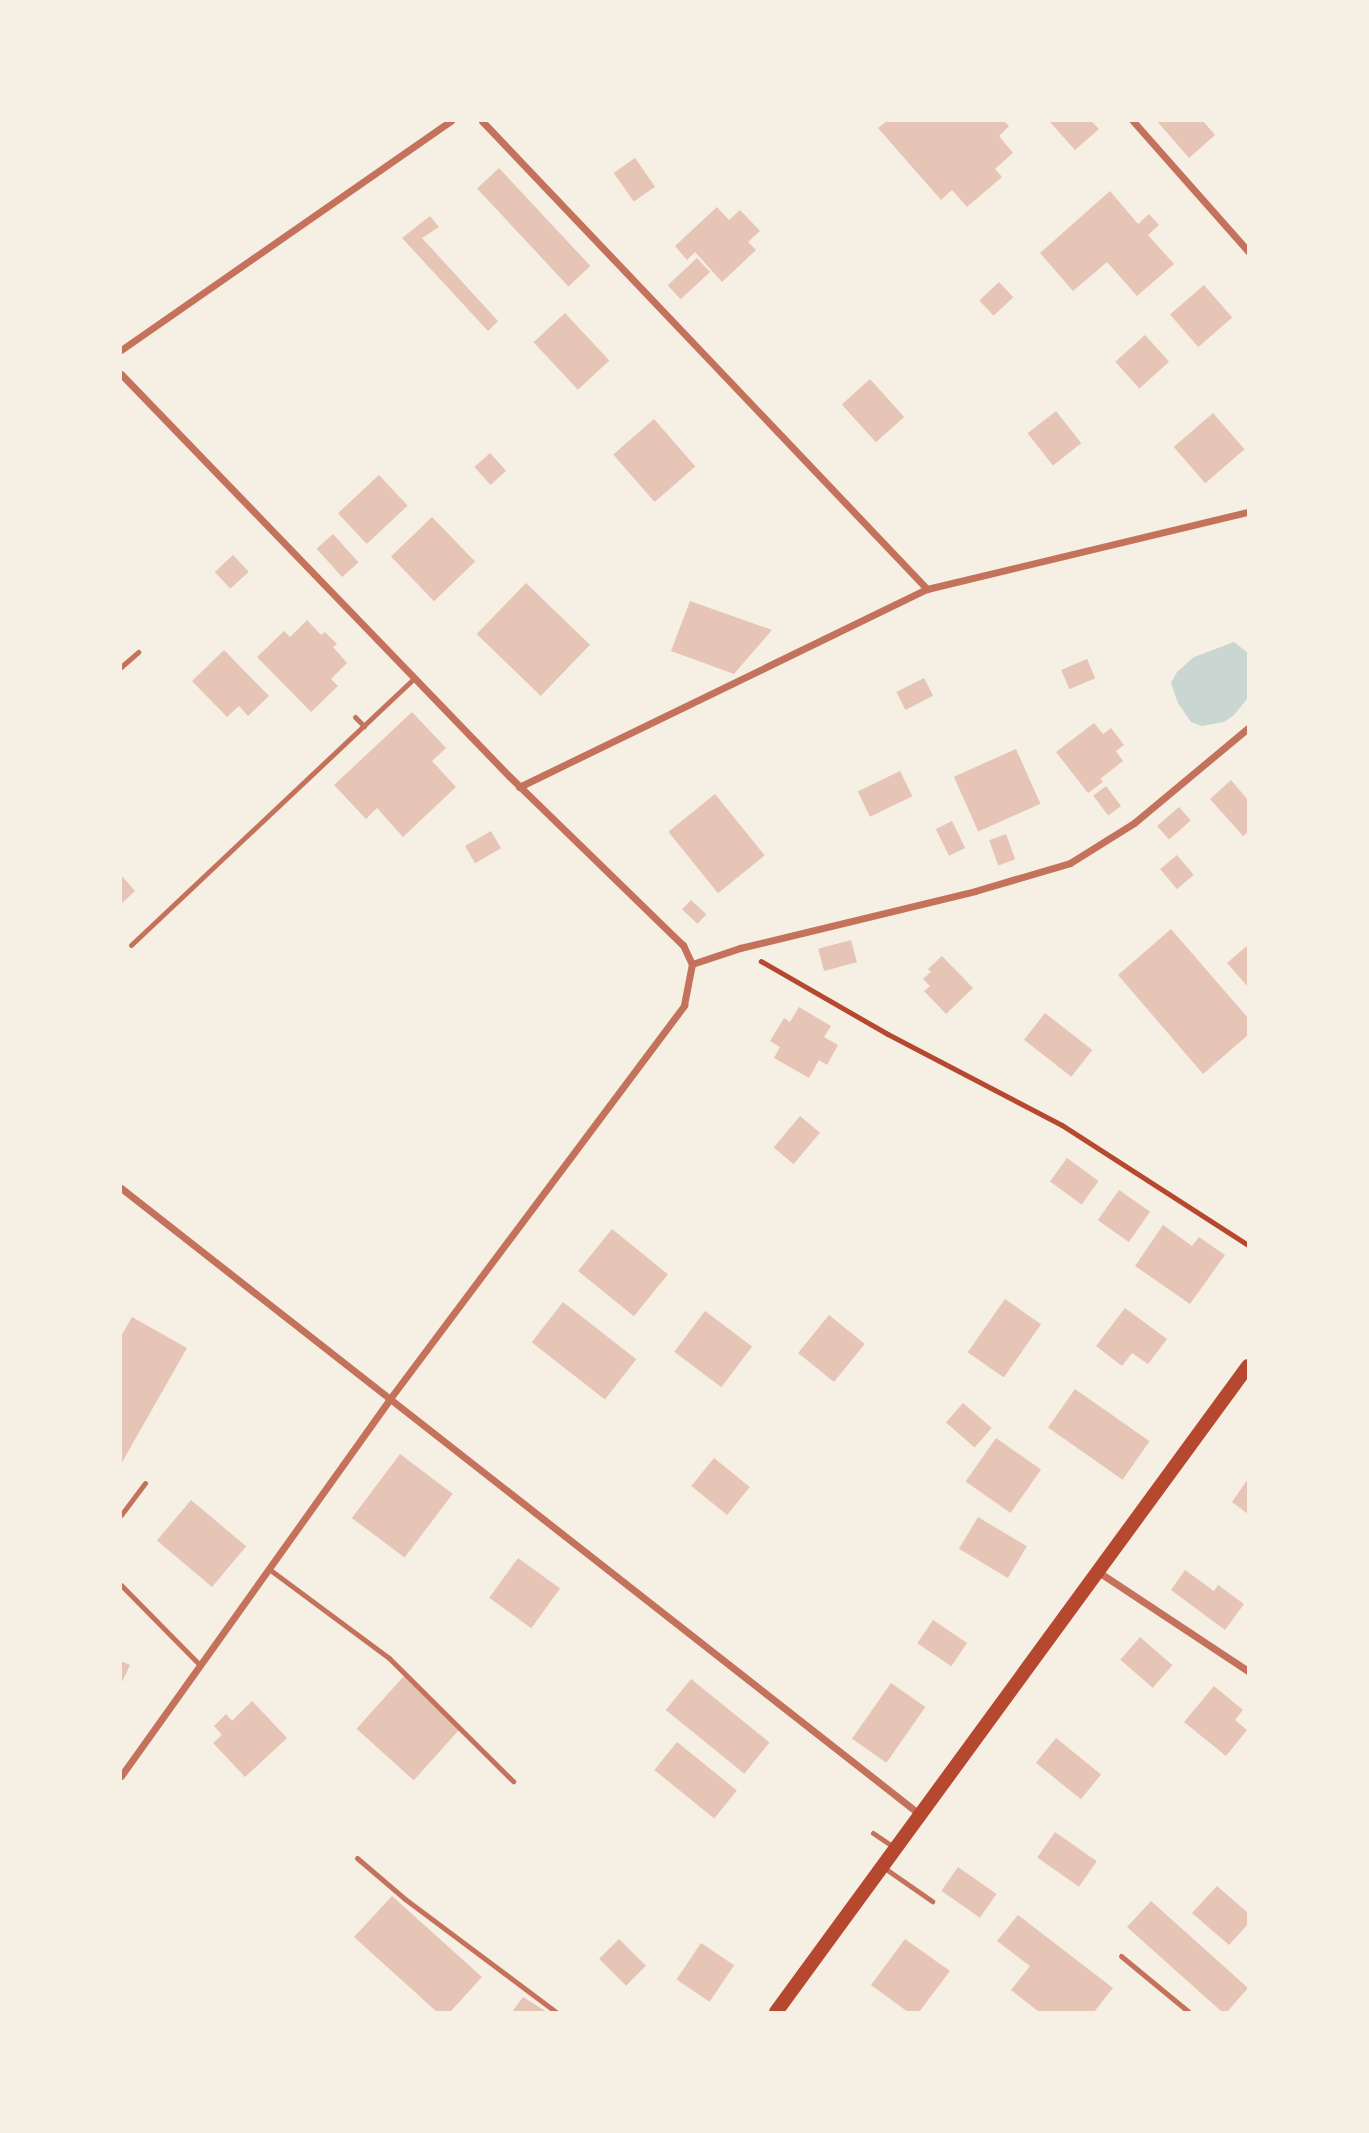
<!DOCTYPE html>
<style>
body{margin:0}
#map{position:relative;width:1369px;height:2133px;overflow:hidden;background:#f6efe4;font-family:Helvetica,sans-serif}
div>[style]{position:absolute}
.water>*{inset:0;background:#c9d6d2}
.building>*{inset:0;background:#e6c5b7;transform-origin:0 0}
.path>*{height:4.5px;margin:-2.25px;padding:0 2.25px;transform-origin:2.25px;border-radius:2.25px;background:#b5482f}
.service>*{height:5px;margin:-2.5px;padding:0 2.5px;transform-origin:2.5px;border-radius:2.5px;background:#c5725c}
.minor>*{height:7px;margin:-3.5px;padding:0 3.5px;transform-origin:3.5px;border-radius:3.5px;background:#c5725c}
.secondary>*{height:14px;margin:-7px;padding:0 7px;transform-origin:7px;border-radius:7px;background:#b5482f}
span{translate:-50% -50%;white-space:nowrap;text-align:center;line-height:1.15;-webkit-text-stroke:5px #f6efe4;paint-order:stroke}
.frame{position:absolute;inset:0;border:122px solid #f6efe4;pointer-events:none}
</style>
<div id="map">
<div class="water">
<i style="clip-path:polygon(1234px 642px,1248px 653px,1247px 699px,1234px 715px,1224px 722px,1202px 726px,1191px 722px,1178px 703px,1171px 683px,1177px 672px,1194px 657px)"></i>
</div>
<div class="building">
<i style="clip-path:polygon(887px 121px,1004px 121px,1009px 126px,999px 136px,1013px 153px,995px 169px,1002px 177px,967px 207px,952px 190px,941px 200px,878px 128px)"></i>
<i style="clip-path:polygon(1049px 121px,1091px 121px,1099px 129px,1075px 150px)"></i>
<i style="clip-path:polygon(1157px 121px,1203px 121px,1215px 135px,1189px 158px)"></i>
<i style="left:635px;top:158px;width:35px;height:26px;rotate:55deg"></i>
<i style="left:499px;top:168px;width:134px;height:30px;rotate:47deg"></i>
<i style="clip-path:polygon(1110px 191px,1138px 224px,1149px 214px,1159px 225px,1148px 235px,1174px 264px,1137px 296px,1107px 262px,1073px 291px,1040px 253px)"></i>
<i style="clip-path:polygon(717px 207px,729px 220px,740px 210px,760px 231px,748px 242px,756px 250px,722px 282px,695px 252px,687px 260px,675px 246px)"></i>
<i style="clip-path:polygon(430px 216px,439px 227px,422px 238px,498px 321px,488px 331px,402px 238px)"></i>
<i style="left:697px;top:258px;width:19px;height:40px;rotate:47deg"></i>
<i style="left:999px;top:282px;width:21px;height:27px;rotate:47deg"></i>
<i style="left:1204px;top:285px;width:43px;height:45px;rotate:49deg"></i>
<i style="left:565px;top:313px;width:65px;height:43px;rotate:47deg"></i>
<i style="left:1145px;top:335px;width:36px;height:40px;rotate:48deg"></i>
<i style="left:870px;top:379px;width:51px;height:38px;rotate:48deg"></i>
<i style="left:1056px;top:411px;width:41px;height:36px;rotate:52deg"></i>
<i style="left:1213px;top:413px;width:48px;height:52px;rotate:49deg"></i>
<i style="left:654px;top:419px;width:63px;height:54px;rotate:49deg"></i>
<i style="left:490px;top:453px;width:24px;height:21px;rotate:48deg"></i>
<i style="left:379px;top:475px;width:42px;height:56px;rotate:47deg"></i>
<i style="left:432px;top:517px;width:62px;height:57px;rotate:46deg"></i>
<i style="left:333px;top:534px;width:38px;height:22px;rotate:48deg"></i>
<i style="left:233px;top:555px;width:23px;height:25px;rotate:47deg"></i>
<i style="left:526px;top:583px;width:89px;height:71px;rotate:44deg"></i>
<i style="clip-path:polygon(690px 601px,772px 630px,734px 674px,671px 651px)"></i>
<i style="clip-path:polygon(307px 620px,321px 635px,325px 632px,337px 644px,333px 647px,347px 663px,331px 679px,338px 686px,311px 712px,257px 657px,284px 631px,290px 637px)"></i>
<i style="clip-path:polygon(224px 650px,269px 696px,248px 716px,239px 706px,227px 717px,192px 681px)"></i>
<i style="left:1087px;top:659px;width:21px;height:28px;rotate:67deg"></i>
<i style="left:924px;top:678px;width:20px;height:31px;rotate:63deg"></i>
<i style="clip-path:polygon(412px 712px,446px 748px,432px 761px,456px 787px,403px 837px,377px 808px,366px 819px,334px 785px)"></i>
<i style="clip-path:polygon(1094px 723px,1103px 734px,1111px 728px,1124px 745px,1116px 751px,1123px 761px,1100px 779px,1103px 782px,1088px 793px,1056px 752px)"></i>
<i style="left:1016px;top:749px;width:60px;height:68px;rotate:66deg"></i>
<i style="left:900px;top:771px;width:28px;height:47px;rotate:64deg"></i>
<i style="clip-path:polygon(1231px 780px,1248px 800px,1248px 832px,1243px 836px,1210px 799px)"></i>
<i style="left:1106px;top:786px;width:25px;height:16px;rotate:53deg"></i>
<i style="left:715px;top:794px;width:79px;height:60px;rotate:51deg"></i>
<i style="left:1179px;top:807px;width:18px;height:29px;rotate:49deg"></i>
<i style="left:952px;top:821px;width:30px;height:18px;rotate:64deg"></i>
<i style="left:491px;top:831px;width:20px;height:30px;rotate:60deg"></i>
<i style="left:1006px;top:834px;width:27px;height:18px;rotate:70deg"></i>
<i style="left:1177px;top:855px;width:26px;height:22px;rotate:50deg"></i>
<i style="clip-path:polygon(121px 875px,135px 891px,121px 904px)"></i>
<i style="left:691px;top:900px;width:21px;height:13px;rotate:43deg"></i>
<i style="clip-path:polygon(1171px 929px,1248px 1018px,1248px 1035px,1203px 1074px,1118px 975px)"></i>
<i style="left:851px;top:940px;width:23px;height:34px;rotate:75deg"></i>
<i style="clip-path:polygon(1248px 945px,1248px 987px,1227px 963px)"></i>
<i style="clip-path:polygon(942px 956px,973px 988px,946px 1014px,924px 991px,930px 986px,923px 979px,931px 972px,928px 969px)"></i>
<i style="clip-path:polygon(799px 1007px,831px 1026px,824px 1037px,838px 1045px,827px 1065px,819px 1060px,809px 1078px,774px 1058px,780px 1047px,770px 1041px,784px 1018px,790px 1022px)"></i>
<i style="left:1045px;top:1013px;width:60px;height:34px;rotate:38deg"></i>
<i style="left:800px;top:1116px;width:26px;height:41px;rotate:40deg"></i>
<i style="left:1067px;top:1158px;width:39px;height:29px;rotate:36deg"></i>
<i style="left:1119px;top:1190px;width:38px;height:37px;rotate:35deg"></i>
<i style="clip-path:polygon(1163px 1225px,1192px 1246px,1199px 1237px,1225px 1255px,1190px 1304px,1135px 1266px)"></i>
<i style="left:612px;top:1229px;width:72px;height:54px;rotate:39deg"></i>
<i style="left:1005px;top:1299px;width:44px;height:65px;rotate:35deg"></i>
<i style="left:563px;top:1302px;width:93px;height:51px;rotate:38deg"></i>
<i style="clip-path:polygon(1125px 1308px,1167px 1339px,1148px 1364px,1132px 1353px,1122px 1366px,1096px 1346px)"></i>
<i style="left:705px;top:1311px;width:59px;height:51px;rotate:37deg"></i>
<i style="left:829px;top:1315px;width:46px;height:49px;rotate:39deg"></i>
<i style="clip-path:polygon(132px 1317px,187px 1348px,121px 1464px,121px 1336px)"></i>
<i style="left:1075px;top:1389px;width:91px;height:47px;rotate:35deg"></i>
<i style="left:963px;top:1403px;width:38px;height:26px;rotate:41deg"></i>
<i style="left:996px;top:1438px;width:55px;height:53px;rotate:35deg"></i>
<i style="left:400px;top:1454px;width:66px;height:80px;rotate:37deg"></i>
<i style="left:714px;top:1458px;width:46px;height:36px;rotate:39deg"></i>
<i style="clip-path:polygon(1248px 1479px,1248px 1514px,1232px 1502px)"></i>
<i style="left:191px;top:1500px;width:72px;height:53px;rotate:40deg"></i>
<i style="left:978px;top:1517px;width:57px;height:37px;rotate:31deg"></i>
<i style="left:518px;top:1558px;width:52px;height:49px;rotate:36deg"></i>
<i style="clip-path:polygon(1185px 1570px,1214px 1591px,1218px 1585px,1244px 1604px,1225px 1630px,1171px 1590px)"></i>
<i style="left:933px;top:1620px;width:41px;height:28px;rotate:34deg"></i>
<i style="left:1140px;top:1637px;width:43px;height:30px;rotate:41deg"></i>
<i style="clip-path:polygon(121px 1661px,130px 1665px,121px 1684px)"></i>
<i style="left:404px;top:1676px;width:77px;height:71px;rotate:42deg"></i>
<i style="left:691px;top:1679px;width:101px;height:40px;rotate:39deg"></i>
<i style="left:891px;top:1683px;width:42px;height:68px;rotate:35deg"></i>
<i style="clip-path:polygon(1214px 1686px,1243px 1710px,1235px 1720px,1247px 1730px,1226px 1756px,1184px 1722px)"></i>
<i style="clip-path:polygon(252px 1701px,287px 1738px,245px 1777px,213px 1743px,222px 1735px,214px 1726px,226px 1714px,232px 1721px)"></i>
<i style="left:1056px;top:1738px;width:58px;height:32px;rotate:39deg"></i>
<i style="left:677px;top:1742px;width:77px;height:36px;rotate:39deg"></i>
<i style="left:1055px;top:1832px;width:51px;height:31px;rotate:35deg"></i>
<i style="left:958px;top:1867px;width:47px;height:29px;rotate:35deg"></i>
<i style="clip-path:polygon(1217px 1886px,1248px 1913px,1248px 1924px,1229px 1945px,1192px 1913px)"></i>
<i style="clip-path:polygon(392px 1896px,482px 1977px,450px 2012px,437px 2012px,354px 1937px)"></i>
<i style="clip-path:polygon(1151px 1901px,1248px 1988px,1227px 2012px,1222px 2012px,1127px 1927px)"></i>
<i style="clip-path:polygon(1018px 1915px,1113px 1988px,1094px 2012px,1039px 2012px,1011px 1990px,1030px 1966px,997px 1941px)"></i>
<i style="left:619px;top:1939px;width:38px;height:28px;rotate:45deg"></i>
<i style="clip-path:polygon(905px 1939px,950px 1971px,919px 2012px,908px 2012px,871px 1985px)"></i>
<i style="left:701px;top:1943px;width:40px;height:44px;rotate:34deg"></i>
<i style="clip-path:polygon(523px 1997px,547px 2012px,512px 2012px)"></i>
</div>
<div class="path">
<i style="left:761px;top:961px;width:146px;rotate:29.9deg"></i>
<i style="left:888px;top:1034px;width:196px;rotate:27.6deg"></i>
<i style="left:1062px;top:1125px;width:221px;rotate:32.8deg"></i>
</div>
<div class="service">
<i style="left:121px;top:667px;width:23px;rotate:-41deg"></i>
<i style="left:355px;top:717px;width:13px;rotate:45deg"></i>
<i style="left:131px;top:945px;width:389px;rotate:-43.3deg"></i>
<i style="left:121px;top:1515px;width:40px;rotate:-53deg"></i>
<i style="left:269px;top:1569px;width:149px;rotate:36.6deg"></i>
<i style="left:389px;top:1658px;width:175px;rotate:44.8deg"></i>
<i style="left:121px;top:1585px;width:112px;rotate:45.4deg"></i>
<i style="left:873px;top:1833px;width:25px;rotate:34deg"></i>
<i style="left:357px;top:1858px;width:63px;rotate:40.5deg"></i>
<i style="left:405px;top:1899px;width:189px;rotate:36.8deg"></i>
<i style="left:883px;top:1867px;width:60px;rotate:34.8deg"></i>
<i style="left:1121px;top:1956px;width:88px;rotate:39.5deg"></i>
</div>
<div class="minor">
<i style="left:482px;top:121px;width:646px;rotate:46.44deg"></i>
<i style="left:1133px;top:121px;width:174px;rotate:48.5deg"></i>
<i style="left:121px;top:350px;width:402px;rotate:-34.8deg"></i>
<i style="left:121px;top:374px;width:559px;rotate:46.02deg"></i>
<i style="left:509px;top:776px;width:243px;rotate:44.2deg"></i>
<i style="left:683px;top:945px;width:21px;rotate:65deg"></i>
<i style="left:519px;top:787px;width:454px;rotate:-25.9deg"></i>
<i style="left:927px;top:589px;width:330px;rotate:-13.5deg"></i>
<i style="left:692px;top:964px;width:51px;rotate:-18.4deg"></i>
<i style="left:740px;top:948px;width:242px;rotate:-13.6deg"></i>
<i style="left:975px;top:891px;width:99px;rotate:-16.4deg"></i>
<i style="left:1070px;top:863px;width:75px;rotate:-32deg"></i>
<i style="left:1134px;top:823px;width:148px;rotate:-39.8deg"></i>
<i style="left:121px;top:1188px;width:1018px;rotate:38.1deg"></i>
<i style="left:1100px;top:1573px;width:178px;rotate:33.5deg"></i>
<i style="left:121px;top:1776px;width:462px;rotate:-54.5deg"></i>
<i style="left:389px;top:1400px;width:493px;rotate:-53.2deg"></i>
<i style="left:684px;top:1005px;width:42px;rotate:-79deg"></i>
</div>
<div class="secondary">
<i style="left:776px;top:2012px;width:800px;rotate:-53.85deg"></i>
</div>
<div class="frame"></div>
</div>
